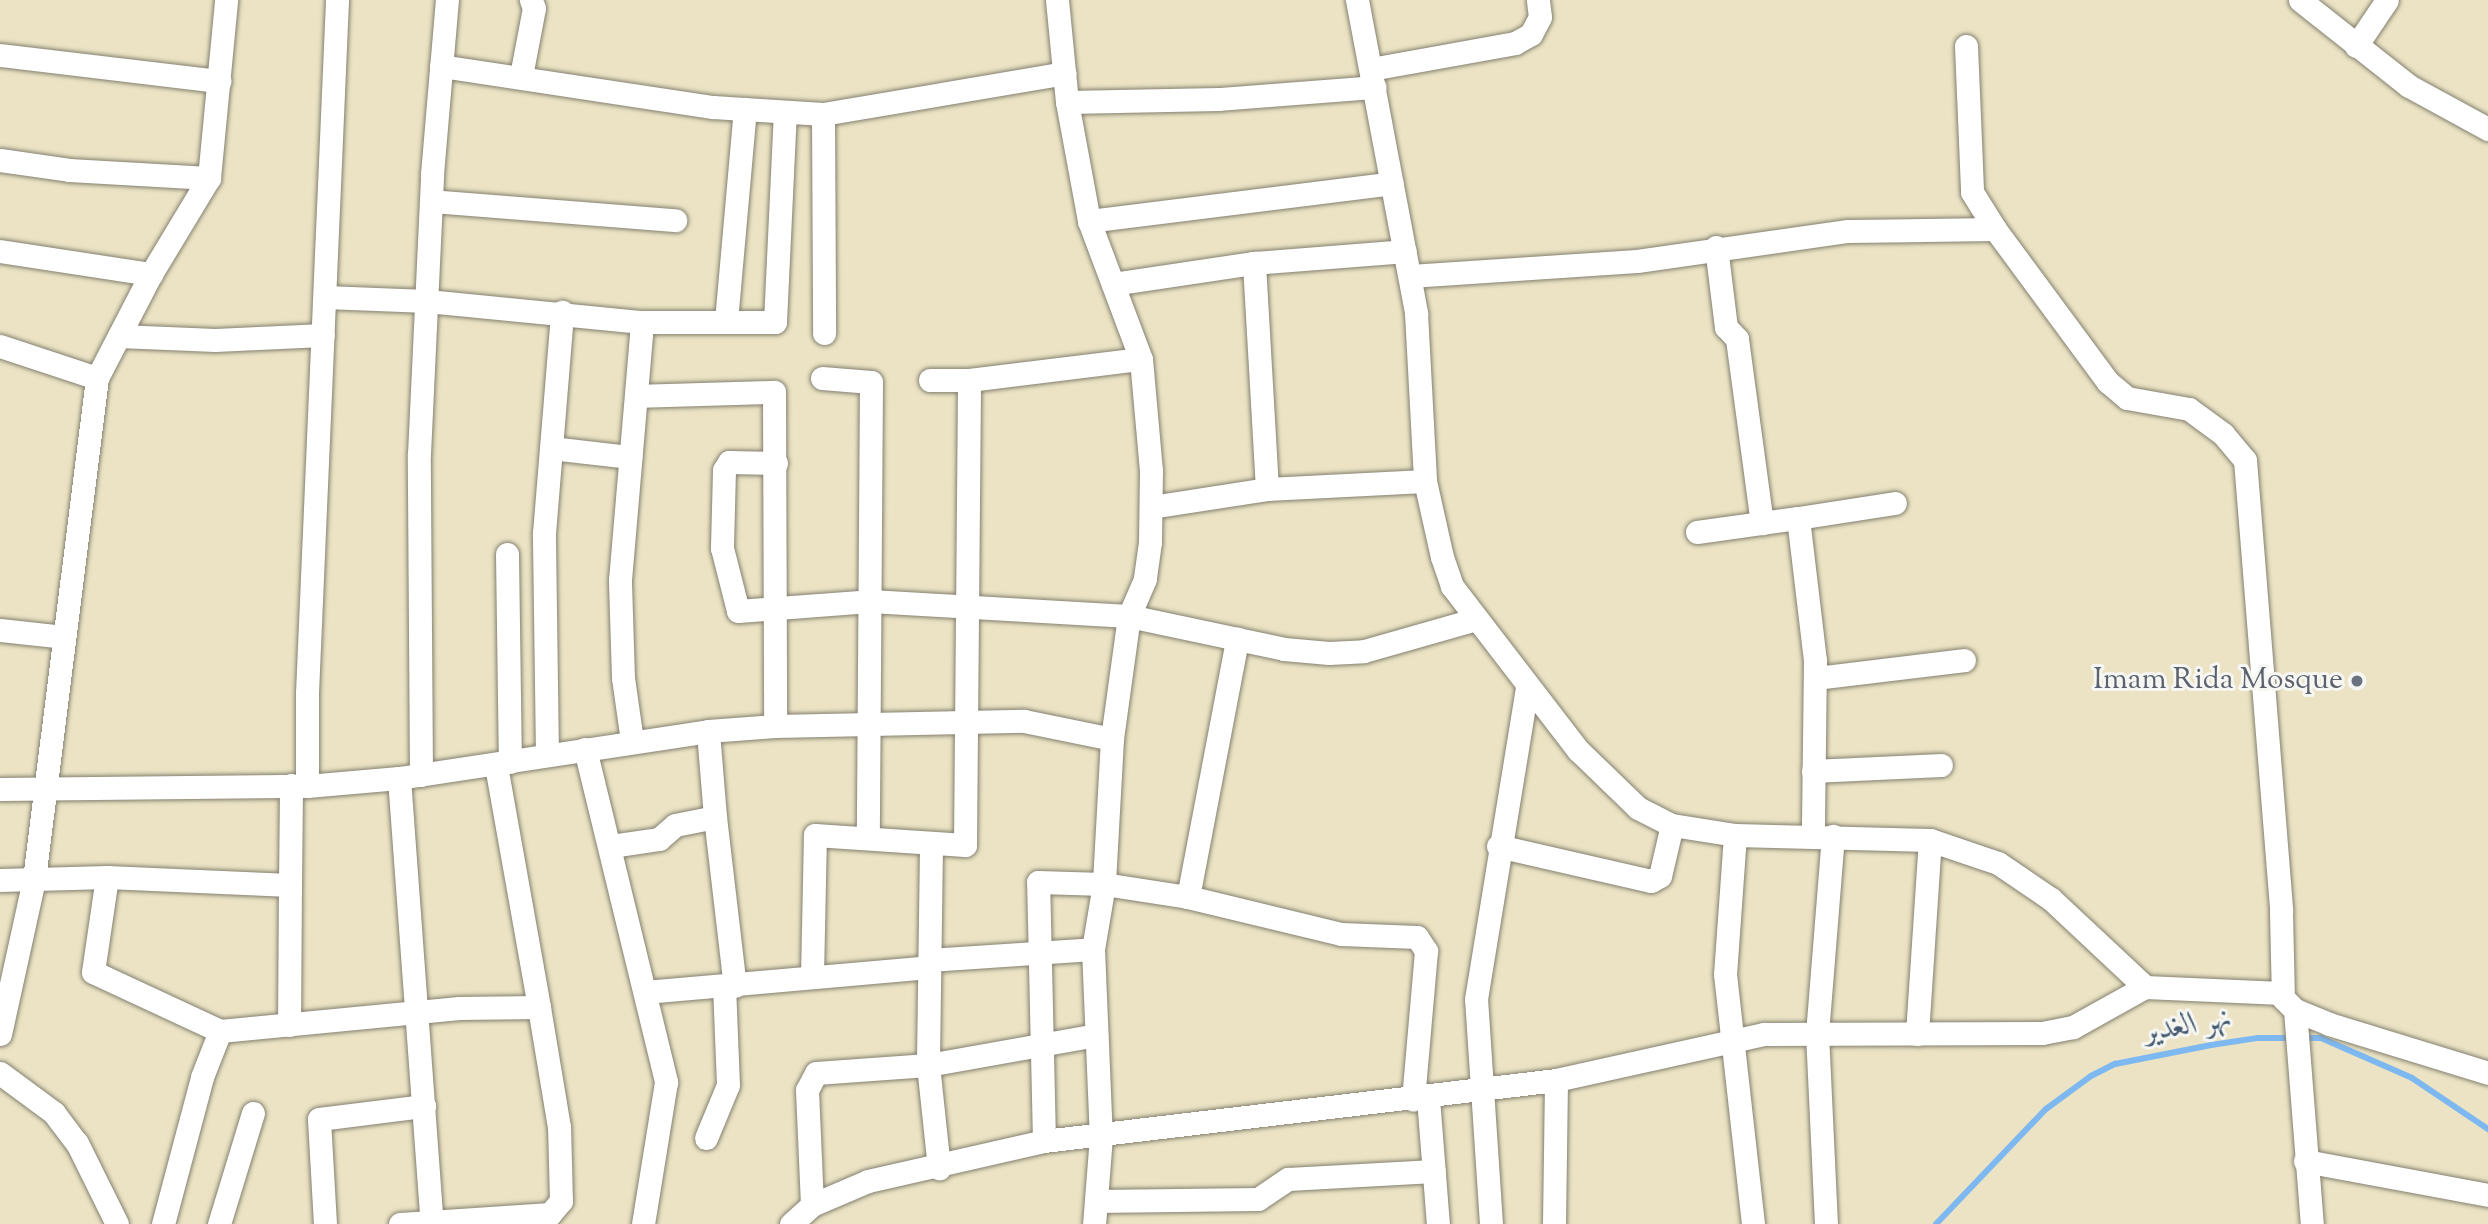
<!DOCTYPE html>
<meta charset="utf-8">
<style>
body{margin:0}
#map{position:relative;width:2488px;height:1224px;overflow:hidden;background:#ebe3c4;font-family:"Sorts Mill Goudy",Amiri,serif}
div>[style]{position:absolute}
.stream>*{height:6px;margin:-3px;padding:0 3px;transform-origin:3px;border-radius:3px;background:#7eb8f0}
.roads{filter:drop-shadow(0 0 2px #848070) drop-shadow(0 0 2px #848070)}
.minor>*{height:23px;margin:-11.5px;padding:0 11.5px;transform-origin:11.5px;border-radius:11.5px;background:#fff}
.dots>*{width:19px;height:19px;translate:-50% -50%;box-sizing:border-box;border:4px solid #f6f6f2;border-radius:50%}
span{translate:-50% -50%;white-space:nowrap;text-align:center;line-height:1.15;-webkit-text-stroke:6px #f6f6f2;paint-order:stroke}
.worship-label{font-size:30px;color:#5b616d}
.right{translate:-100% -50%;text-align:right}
.water-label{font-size:32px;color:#435a71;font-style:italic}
</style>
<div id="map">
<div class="stream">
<i style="left:1936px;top:1224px;width:159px;rotate:-46.3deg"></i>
<i style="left:2046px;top:1109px;width:56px;rotate:-36.3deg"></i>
<i style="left:2091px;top:1076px;width:27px;rotate:-27deg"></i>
<i style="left:2115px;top:1064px;width:98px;rotate:-11.2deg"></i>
<i style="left:2211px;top:1045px;width:48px;rotate:-8.5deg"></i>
<i style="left:2258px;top:1038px;width:63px"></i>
<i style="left:2321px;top:1038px;width:99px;rotate:23.7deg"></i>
<i style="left:2412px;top:1078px;width:92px;rotate:33.9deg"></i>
</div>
<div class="roads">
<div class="minor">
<i style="left:1057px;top:0;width:102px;rotate:84.4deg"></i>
<i style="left:1067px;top:102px;width:121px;rotate:79.5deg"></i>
<i style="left:1089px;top:221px;width:147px;rotate:69.4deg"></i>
<i style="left:1141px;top:359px;width:111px;rotate:84.9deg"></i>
<i style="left:1151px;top:470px;width:72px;rotate:90.8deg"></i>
<i style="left:1150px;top:542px;width:37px;rotate:98deg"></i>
<i style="left:1145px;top:579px;width:40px;rotate:113.4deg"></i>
<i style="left:1129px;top:616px;width:124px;rotate:97.9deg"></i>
<i style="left:1112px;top:739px;width:145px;rotate:93.2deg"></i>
<i style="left:1104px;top:884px;width:66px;rotate:99.6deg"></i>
<i style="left:1093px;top:949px;width:187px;rotate:87.6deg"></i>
<i style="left:1101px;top:1136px;width:88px;rotate:94.5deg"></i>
<i style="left:1357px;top:0;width:319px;rotate:79.3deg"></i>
<i style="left:1416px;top:313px;width:168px;rotate:86.9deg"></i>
<i style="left:1425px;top:481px;width:78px;rotate:77.4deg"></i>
<i style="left:1442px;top:557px;width:31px;rotate:71deg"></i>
<i style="left:1452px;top:586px;width:207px;rotate:52.5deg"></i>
<i style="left:1578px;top:750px;width:83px;rotate:44deg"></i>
<i style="left:1638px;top:808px;width:38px;rotate:27deg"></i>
<i style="left:1672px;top:825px;width:64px;rotate:9deg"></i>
<i style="left:1735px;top:835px;width:195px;rotate:1.5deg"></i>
<i style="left:1930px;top:840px;width:72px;rotate:18.7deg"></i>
<i style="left:1998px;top:863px;width:64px;rotate:34.2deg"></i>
<i style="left:2051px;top:899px;width:129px;rotate:43.1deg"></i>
<i style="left:2145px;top:987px;width:137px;rotate:2.5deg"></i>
<i style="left:2300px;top:0;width:139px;rotate:38.3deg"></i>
<i style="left:2409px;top:86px;width:90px;rotate:28.6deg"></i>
<i style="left:1966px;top:46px;width:146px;rotate:87.6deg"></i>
<i style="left:1972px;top:192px;width:44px;rotate:58.1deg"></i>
<i style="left:1995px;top:229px;width:190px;rotate:53.6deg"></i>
<i style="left:2108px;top:382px;width:25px;rotate:40deg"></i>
<i style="left:2127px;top:398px;width:63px;rotate:10.1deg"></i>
<i style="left:2189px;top:409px;width:42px;rotate:36.3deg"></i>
<i style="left:2223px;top:434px;width:34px;rotate:50deg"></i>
<i style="left:2245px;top:460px;width:453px;rotate:85.4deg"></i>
<i style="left:2281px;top:912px;width:86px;rotate:88.7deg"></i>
<i style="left:2283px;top:998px;width:17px;rotate:45deg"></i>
<i style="left:2295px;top:1010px;width:37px;rotate:22deg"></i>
<i style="left:2329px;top:1024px;width:166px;rotate:17.1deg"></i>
<i style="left:2356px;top:46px;width:55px;rotate:-56deg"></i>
<i style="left:0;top:55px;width:221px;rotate:6.8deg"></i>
<i style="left:441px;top:66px;width:275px;rotate:8.6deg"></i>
<i style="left:713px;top:107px;width:110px;rotate:3.6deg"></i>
<i style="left:823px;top:114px;width:245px;rotate:-9.6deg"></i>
<i style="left:1371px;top:69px;width:146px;rotate:-10.2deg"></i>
<i style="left:1515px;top:43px;width:18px;rotate:-29deg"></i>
<i style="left:1531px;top:34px;width:19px;rotate:-62deg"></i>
<i style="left:1540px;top:17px;width:17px;rotate:-97deg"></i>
<i style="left:521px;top:76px;width:69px;rotate:-79.2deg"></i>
<i style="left:534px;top:8px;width:9px;rotate:-111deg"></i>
<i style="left:1067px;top:102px;width:152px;rotate:-1.1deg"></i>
<i style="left:1219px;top:99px;width:156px;rotate:-4.4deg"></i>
<i style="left:823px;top:114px;width:219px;rotate:89.7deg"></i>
<i style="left:0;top:160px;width:70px;rotate:8.2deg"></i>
<i style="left:69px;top:170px;width:140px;rotate:3.3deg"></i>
<i style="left:431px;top:201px;width:245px;rotate:4.5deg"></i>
<i style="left:1089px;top:221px;width:305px;rotate:-7.1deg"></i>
<i style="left:1716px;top:247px;width:81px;rotate:82.9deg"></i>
<i style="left:1726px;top:327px;width:16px;rotate:47deg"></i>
<i style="left:1737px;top:339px;width:186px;rotate:82.3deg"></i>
<i style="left:0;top:251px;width:153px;rotate:8.7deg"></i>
<i style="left:1410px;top:276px;width:227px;rotate:-3.8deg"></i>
<i style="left:1637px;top:261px;width:213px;rotate:-8.1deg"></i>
<i style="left:1848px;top:231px;width:147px;rotate:-0.8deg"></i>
<i style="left:1113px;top:284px;width:143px;rotate:-8.5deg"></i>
<i style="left:325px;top:297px;width:102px;rotate:2.2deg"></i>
<i style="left:427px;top:301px;width:216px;rotate:5.6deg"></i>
<i style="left:642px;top:322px;width:133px"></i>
<i style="left:775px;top:322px;width:209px;rotate:-87.3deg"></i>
<i style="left:726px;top:321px;width:213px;rotate:-84.9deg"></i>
<i style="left:119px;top:336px;width:96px;rotate:2.4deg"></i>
<i style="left:215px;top:340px;width:108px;rotate:-2.7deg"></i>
<i style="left:0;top:346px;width:102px;rotate:18.3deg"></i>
<i style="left:822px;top:378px;width:49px;rotate:4.7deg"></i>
<i style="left:871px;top:382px;width:455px;rotate:90.4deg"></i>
<i style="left:930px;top:380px;width:39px"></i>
<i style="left:969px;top:380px;width:173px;rotate:-7deg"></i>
<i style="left:637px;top:396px;width:137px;rotate:-1.7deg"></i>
<i style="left:774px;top:392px;width:334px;rotate:89.8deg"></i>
<i style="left:551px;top:448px;width:80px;rotate:6.5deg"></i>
<i style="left:776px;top:463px;width:47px;rotate:-178.8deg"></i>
<i style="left:729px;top:462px;width:9px;rotate:122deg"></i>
<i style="left:724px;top:470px;width:78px;rotate:91.5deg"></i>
<i style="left:722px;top:548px;width:65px;rotate:75.7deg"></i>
<i style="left:738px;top:611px;width:132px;rotate:-4.3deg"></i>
<i style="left:870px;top:601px;width:259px;rotate:3.3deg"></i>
<i style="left:1129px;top:616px;width:158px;rotate:12deg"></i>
<i style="left:1284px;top:649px;width:45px;rotate:5.1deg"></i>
<i style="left:1329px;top:653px;width:35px;rotate:-3deg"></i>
<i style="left:1364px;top:651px;width:116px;rotate:-15.9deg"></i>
<i style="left:1267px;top:489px;width:226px;rotate:-93.3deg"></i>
<i style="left:1254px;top:263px;width:151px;rotate:-4.5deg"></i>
<i style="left:1151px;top:507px;width:117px;rotate:-8.8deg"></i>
<i style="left:1267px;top:489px;width:158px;rotate:-2.9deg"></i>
<i style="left:1798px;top:518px;width:98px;rotate:-8.8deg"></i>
<i style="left:1697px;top:532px;width:102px;rotate:-7.9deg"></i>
<i style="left:1798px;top:518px;width:143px;rotate:83.2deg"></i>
<i style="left:1815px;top:660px;width:176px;rotate:90.7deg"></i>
<i style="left:507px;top:554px;width:208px;rotate:89.2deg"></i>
<i style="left:0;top:630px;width:64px;rotate:6.2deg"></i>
<i style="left:1816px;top:678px;width:149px;rotate:-6.9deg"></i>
<i style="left:632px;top:741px;width:64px;rotate:-98.1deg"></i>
<i style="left:623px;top:678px;width:98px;rotate:-91.8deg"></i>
<i style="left:620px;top:580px;width:259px;rotate:-85.1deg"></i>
<i style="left:585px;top:749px;width:343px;rotate:76.3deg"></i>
<i style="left:666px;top:1082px;width:144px;rotate:99.2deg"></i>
<i style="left:547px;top:755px;width:222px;rotate:-90.8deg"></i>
<i style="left:544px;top:533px;width:222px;rotate:-85.3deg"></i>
<i style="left:1813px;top:771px;width:128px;rotate:-2.7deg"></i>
<i style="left:421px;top:775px;width:321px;rotate:-90.4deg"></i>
<i style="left:419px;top:454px;width:280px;rotate:-87.3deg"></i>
<i style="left:432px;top:174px;width:175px;rotate:-85.1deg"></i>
<i style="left:399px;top:778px;width:447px;rotate:85.8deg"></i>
<i style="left:307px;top:786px;width:93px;rotate:-90deg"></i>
<i style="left:307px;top:693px;width:694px;rotate:-87.52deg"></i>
<i style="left:0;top:789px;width:307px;rotate:-0.6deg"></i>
<i style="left:307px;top:786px;width:92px;rotate:-5deg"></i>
<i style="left:399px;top:778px;width:313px;rotate:-8.6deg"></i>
<i style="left:708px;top:731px;width:67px;rotate:-4.3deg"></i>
<i style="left:775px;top:726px;width:249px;rotate:-1.2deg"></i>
<i style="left:1024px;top:721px;width:90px;rotate:11.6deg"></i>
<i style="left:715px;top:817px;width:170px;rotate:83.3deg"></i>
<i style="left:1735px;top:835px;width:139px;rotate:94.1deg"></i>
<i style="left:1725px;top:974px;width:252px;rotate:83.6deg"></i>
<i style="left:611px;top:846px;width:49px;rotate:-8.3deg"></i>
<i style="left:659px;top:839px;width:21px;rotate:-41deg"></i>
<i style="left:675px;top:825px;width:41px;rotate:-11.3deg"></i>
<i style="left:715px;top:817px;width:86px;rotate:-94.7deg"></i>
<i style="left:931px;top:846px;width:219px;rotate:90.8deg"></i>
<i style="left:928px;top:1065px;width:104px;rotate:83.9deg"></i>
<i style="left:1498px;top:846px;width:157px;rotate:12.9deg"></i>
<i style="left:1651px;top:881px;width:10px;rotate:-29deg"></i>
<i style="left:1660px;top:876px;width:52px;rotate:-76.8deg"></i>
<i style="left:107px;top:877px;width:96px;rotate:98.4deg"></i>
<i style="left:93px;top:972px;width:140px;rotate:24.9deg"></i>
<i style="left:0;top:880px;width:107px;rotate:-1.6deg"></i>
<i style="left:107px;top:877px;width:183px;rotate:2.5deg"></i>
<i style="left:290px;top:885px;width:140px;rotate:90.4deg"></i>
<i style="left:290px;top:885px;width:100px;rotate:-89.4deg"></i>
<i style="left:1188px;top:897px;width:263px;rotate:-79.2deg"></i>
<i style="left:929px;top:960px;width:164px;rotate:-3.8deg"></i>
<i style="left:812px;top:977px;width:142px;rotate:-88.8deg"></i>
<i style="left:815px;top:835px;width:150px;rotate:3.8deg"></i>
<i style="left:965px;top:845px;width:465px;rotate:-89.5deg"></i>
<i style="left:645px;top:992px;width:285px;rotate:-5deg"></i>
<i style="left:2295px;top:1010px;width:215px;rotate:85.5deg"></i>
<i style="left:0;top:1034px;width:159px;rotate:-77.6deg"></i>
<i style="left:34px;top:879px;width:505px;rotate:-82.83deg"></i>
<i style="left:97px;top:378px;width:117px;rotate:-62.6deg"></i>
<i style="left:151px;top:274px;width:112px;rotate:-58.9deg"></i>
<i style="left:209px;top:178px;width:179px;rotate:-84.5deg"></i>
<i style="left:1917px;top:1034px;width:194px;rotate:-86.2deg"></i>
<i style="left:0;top:1073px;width:67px;rotate:36.5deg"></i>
<i style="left:54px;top:1113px;width:38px;rotate:53deg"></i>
<i style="left:77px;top:1143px;width:90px;rotate:63.7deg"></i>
<i style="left:1428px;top:1098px;width:126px;rotate:85.5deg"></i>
<i style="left:706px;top:1138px;width:57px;rotate:-67.5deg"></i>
<i style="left:728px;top:1085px;width:98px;rotate:-92.3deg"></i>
<i style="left:1044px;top:1141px;width:259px;rotate:-91.3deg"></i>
<i style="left:1038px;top:882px;width:66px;rotate:1.7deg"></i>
<i style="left:1104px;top:884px;width:85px;rotate:8.8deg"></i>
<i style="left:1188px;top:897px;width:157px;rotate:13.6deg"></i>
<i style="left:1341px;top:934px;width:76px;rotate:2.3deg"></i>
<i style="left:1417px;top:937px;width:17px;rotate:57deg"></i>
<i style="left:1426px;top:951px;width:149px;rotate:95deg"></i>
<i style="left:2305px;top:1161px;width:186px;rotate:10.5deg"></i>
<i style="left:1096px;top:1201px;width:162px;rotate:-0.7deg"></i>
<i style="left:1258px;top:1199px;width:36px;rotate:-34deg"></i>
<i style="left:1288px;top:1179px;width:146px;rotate:-3.1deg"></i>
<i style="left:812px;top:1205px;width:115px;rotate:-92.5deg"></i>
<i style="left:807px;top:1090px;width:19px;rotate:-62deg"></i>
<i style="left:816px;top:1073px;width:112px;rotate:-4.1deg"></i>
<i style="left:928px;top:1065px;width:171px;rotate:-10.1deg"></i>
<i style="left:163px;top:1224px;width:152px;rotate:-75.1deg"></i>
<i style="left:202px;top:1077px;width:49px;rotate:-68.6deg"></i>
<i style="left:220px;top:1031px;width:240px;rotate:-5.5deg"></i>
<i style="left:459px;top:1008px;width:80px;rotate:-0.7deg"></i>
<i style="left:539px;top:1007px;width:246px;rotate:-100.1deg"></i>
<i style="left:219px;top:1224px;width:116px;rotate:-73deg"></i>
<i style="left:325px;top:1224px;width:105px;rotate:-93.3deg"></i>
<i style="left:319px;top:1119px;width:106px;rotate:-7.1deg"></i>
<i style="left:400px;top:1224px;width:150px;rotate:-3.8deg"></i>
<i style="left:550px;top:1214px;width:17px;rotate:-50deg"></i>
<i style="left:561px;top:1201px;width:74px;rotate:-91.5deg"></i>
<i style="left:559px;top:1127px;width:122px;rotate:-99.5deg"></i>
<i style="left:791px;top:1224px;width:28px;rotate:-42deg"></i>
<i style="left:812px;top:1205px;width:61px;rotate:-23.2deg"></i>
<i style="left:868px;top:1181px;width:180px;rotate:-12.8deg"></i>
<i style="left:1044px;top:1141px;width:516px;rotate:-6.79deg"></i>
<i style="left:1556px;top:1080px;width:213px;rotate:-12.5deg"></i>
<i style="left:1764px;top:1034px;width:278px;rotate:-0.2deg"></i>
<i style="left:2042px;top:1033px;width:32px;rotate:-11deg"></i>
<i style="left:2073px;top:1027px;width:82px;rotate:-29.1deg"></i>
<i style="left:1491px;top:1224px;width:225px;rotate:-93.8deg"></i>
<i style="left:1476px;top:999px;width:315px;rotate:-80.7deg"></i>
<i style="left:1554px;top:1224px;width:144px;rotate:-89.2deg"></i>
<i style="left:1826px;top:1224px;width:190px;rotate:-92.7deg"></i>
<i style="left:1817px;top:1034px;width:199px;rotate:-85.4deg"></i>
</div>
</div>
<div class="dots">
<i style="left:2357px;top:681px;background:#6b7280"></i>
</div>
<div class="worship-label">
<span class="right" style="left:2343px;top:681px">Imam Rida Mosque</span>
</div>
<div class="water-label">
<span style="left:2188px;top:1026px;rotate:-10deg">نهر الغدير</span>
</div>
</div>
